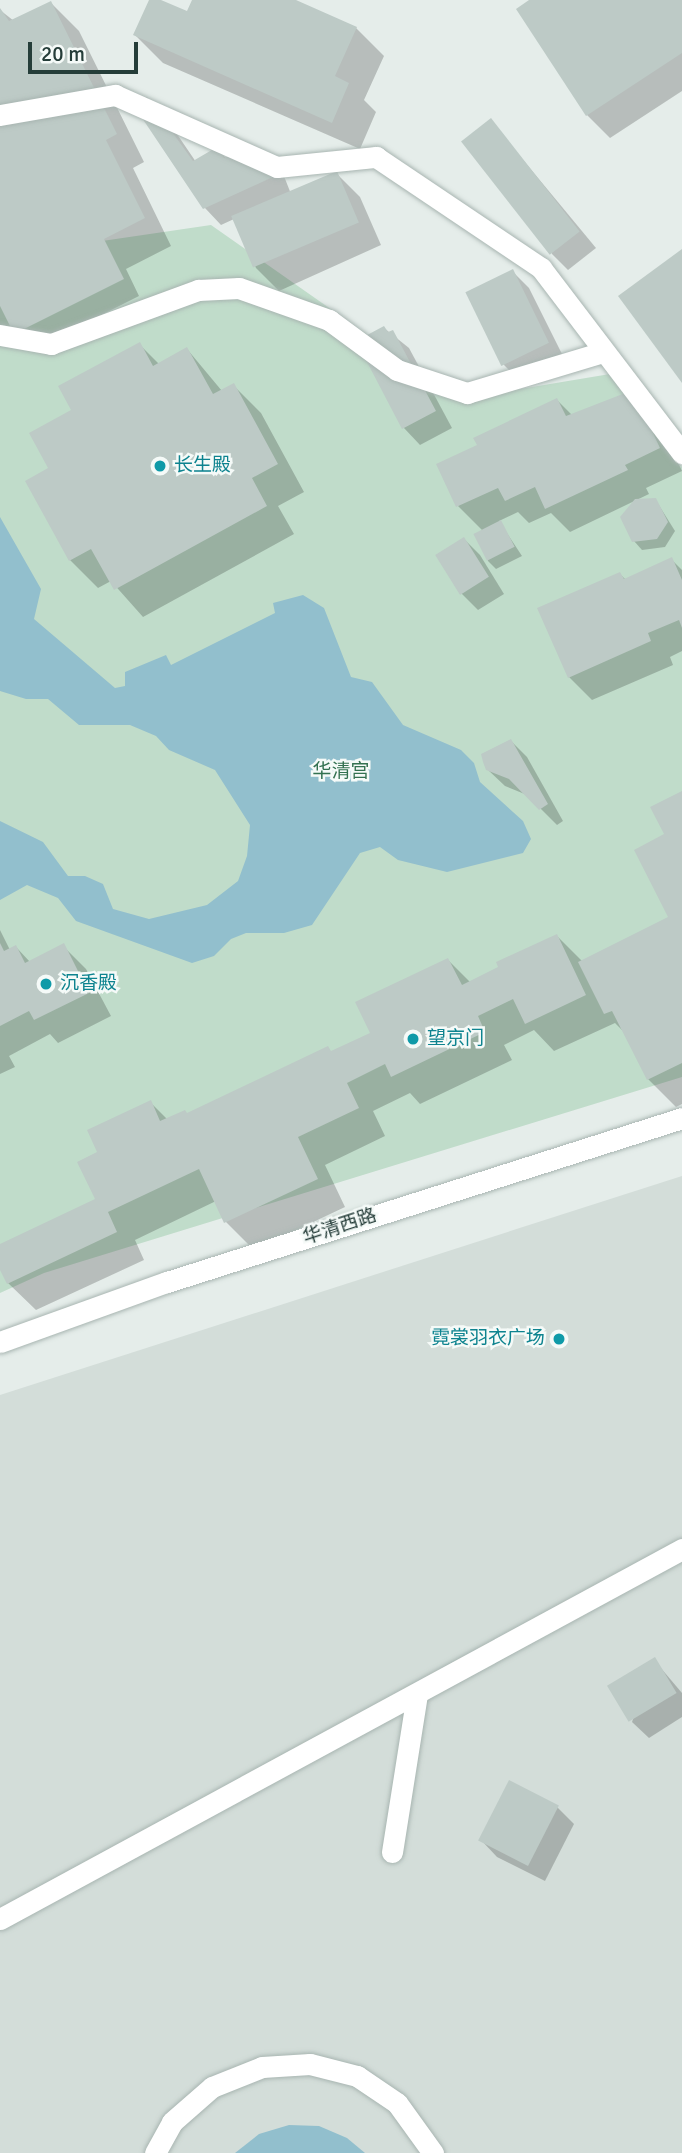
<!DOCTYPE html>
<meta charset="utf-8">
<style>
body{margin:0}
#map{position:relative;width:682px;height:2153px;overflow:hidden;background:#e5edea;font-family:Signika,"Noto Sans SC",sans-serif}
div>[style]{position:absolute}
.built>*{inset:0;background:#d3ddd9}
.green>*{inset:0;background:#c0dcca}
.water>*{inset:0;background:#92bfcd}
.shadow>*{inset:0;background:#0003}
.building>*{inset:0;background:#bdcac6;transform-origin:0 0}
.roads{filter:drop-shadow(0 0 2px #a8b5b1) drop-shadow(0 0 2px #a8b5b1)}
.service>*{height:21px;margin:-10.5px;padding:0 10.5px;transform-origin:10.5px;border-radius:10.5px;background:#fff}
.pedestrian>*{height:21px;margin:-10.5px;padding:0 10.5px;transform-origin:10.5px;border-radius:10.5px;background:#fff}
.minor>*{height:21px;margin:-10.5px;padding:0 10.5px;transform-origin:10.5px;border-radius:10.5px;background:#fff}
.dots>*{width:19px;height:19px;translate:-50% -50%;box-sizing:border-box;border:4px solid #f5faf8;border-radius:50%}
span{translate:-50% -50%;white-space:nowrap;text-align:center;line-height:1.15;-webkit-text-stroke:5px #f5faf8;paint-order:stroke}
.culture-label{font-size:19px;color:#0d838f}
.left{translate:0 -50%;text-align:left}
.right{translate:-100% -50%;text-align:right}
.park-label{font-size:19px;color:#337150}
.street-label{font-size:19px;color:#253d39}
.scale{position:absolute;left:28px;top:42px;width:110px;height:32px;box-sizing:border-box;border:4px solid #253d39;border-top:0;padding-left:9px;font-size:21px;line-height:24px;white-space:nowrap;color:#253d39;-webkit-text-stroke:5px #f5faf8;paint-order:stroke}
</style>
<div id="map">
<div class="built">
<i style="clip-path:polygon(682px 1176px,682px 2153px,0 2153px,0 1395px)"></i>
</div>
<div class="green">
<i style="clip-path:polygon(211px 225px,459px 399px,610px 374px,682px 467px,682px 1077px,44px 1273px,0 1293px,0 256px)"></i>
</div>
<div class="water">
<i style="clip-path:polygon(0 517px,41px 589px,34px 619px,115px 688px,125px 686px,125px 672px,166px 655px,171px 665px,275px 613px,273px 603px,303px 595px,324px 608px,351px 677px,372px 682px,403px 725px,461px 750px,474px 763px,480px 782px,523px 821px,531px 839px,523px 853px,447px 872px,398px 860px,380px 847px,360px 853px,312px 925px,284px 933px,246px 933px,231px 939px,214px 956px,192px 963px,76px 921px,58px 898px,27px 885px,0 900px,0 821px,43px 842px,68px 876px,85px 876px,103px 884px,113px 909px,149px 919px,207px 905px,238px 881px,247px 856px,250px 825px,215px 770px,169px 750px,156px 736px,130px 725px,79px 725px,48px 699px,26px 699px,0 691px)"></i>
<i style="clip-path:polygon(289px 2125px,319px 2126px,347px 2138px,365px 2153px,235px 2153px,259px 2134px)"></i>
</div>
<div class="shadow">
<i style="clip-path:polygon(150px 0,187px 14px,193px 0,292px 0,356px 28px,384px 56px,364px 100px,376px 112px,360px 149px,163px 63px,135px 35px)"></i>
<i style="clip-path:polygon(532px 0,682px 0,682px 91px,610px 138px,587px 115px)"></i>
<i style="clip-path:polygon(51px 3px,79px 31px,144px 162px,133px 168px,171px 246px,126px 269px,139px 296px,32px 350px,0 332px,0 10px,14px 21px)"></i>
<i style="clip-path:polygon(164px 115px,196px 162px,217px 149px,227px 159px,282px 171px,291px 194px,337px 174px,360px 197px,381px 245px,279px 291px,256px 268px,234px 219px,221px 225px,205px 208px)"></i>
<i style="clip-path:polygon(490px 120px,596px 248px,568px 270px,552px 254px)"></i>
<i style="clip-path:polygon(512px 271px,529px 288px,565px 360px,521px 382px,504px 365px)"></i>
<i style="clip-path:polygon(384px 328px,409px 348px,452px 428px,420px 445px,404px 428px,358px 342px)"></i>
<i style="clip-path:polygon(139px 344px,159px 364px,187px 349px,222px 391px,233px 385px,261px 413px,304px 492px,278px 506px,294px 534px,143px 617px,111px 581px,98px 588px,70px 560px,50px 469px,73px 411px)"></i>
<i style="clip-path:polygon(557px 400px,572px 415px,656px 416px,682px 471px,646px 488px,649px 494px,570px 532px,551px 513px,529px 523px,518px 512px,499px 521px,522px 556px,496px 569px,488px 561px,483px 531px,458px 506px,479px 446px)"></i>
<i style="clip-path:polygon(655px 499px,675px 531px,665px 547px,642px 550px,634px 541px)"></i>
<i style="clip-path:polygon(464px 539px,480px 555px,504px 594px,478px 610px,461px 593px,438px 554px)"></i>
<i style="clip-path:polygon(672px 560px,682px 570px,682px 651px,670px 657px,673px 665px,592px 700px,569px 677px,620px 574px,626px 580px)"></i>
<i style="clip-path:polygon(511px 741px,527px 757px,563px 821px,557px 825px,527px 795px,505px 786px,487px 769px)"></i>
<i style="clip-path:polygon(682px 793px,682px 1104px,676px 1107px,648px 1079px,625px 1033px,615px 1023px,554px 1051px,534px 1030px,504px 1045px,512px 1060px,420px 1104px,410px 1093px,373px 1111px,385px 1136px,325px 1165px,345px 1207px,254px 1250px,226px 1222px,216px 1201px,135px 1240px,144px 1260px,36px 1310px,8px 1283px,0 1266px,0 1246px,97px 1200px,99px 1153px,150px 1102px,168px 1120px,187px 1115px,372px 1034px,448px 960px,471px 983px,557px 936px,583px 962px,670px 918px,667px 835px)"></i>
<i style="clip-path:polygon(0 930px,10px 950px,16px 947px,30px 962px,63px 946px,86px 969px,111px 1016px,58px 1043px,50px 1034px,9px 1056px,15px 1067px,0 1074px)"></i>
<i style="clip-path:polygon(654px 1660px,682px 1693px,682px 1717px,649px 1738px,632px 1722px)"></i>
<i style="clip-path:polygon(557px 1807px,574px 1824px,545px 1881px,497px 1857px,481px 1840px)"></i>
</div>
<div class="building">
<i style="clip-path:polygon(149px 0,161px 0,187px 11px,192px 0,296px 0,357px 27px,335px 76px,349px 83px,332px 123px,133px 35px)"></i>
<i style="clip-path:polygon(529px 0,682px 0,682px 53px,586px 116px,516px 9px)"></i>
<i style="clip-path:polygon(51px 1px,117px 134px,106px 140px,145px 218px,104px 239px,124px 279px,14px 334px,0 306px,0 8px,9px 21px)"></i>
<i style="clip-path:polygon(147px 97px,193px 161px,217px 147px,224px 158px,247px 148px,275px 176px,203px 209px,134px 106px)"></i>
<i style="left:491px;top:118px;width:144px;height:38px;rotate:52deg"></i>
<i style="left:337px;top:171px;width:56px;height:115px;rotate:67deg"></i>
<i style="clip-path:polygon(682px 249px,682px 383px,618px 296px)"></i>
<i style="left:513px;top:269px;width:82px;height:53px;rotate:64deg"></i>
<i style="clip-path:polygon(384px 326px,388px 332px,393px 330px,436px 411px,402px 429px,356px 341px)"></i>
<i style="clip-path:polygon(140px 342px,153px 366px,187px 347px,213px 394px,234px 383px,278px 464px,252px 478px,267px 506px,114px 590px,91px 549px,69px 561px,25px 481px,48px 468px,29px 433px,71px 410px,58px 386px)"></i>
<i style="clip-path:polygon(633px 390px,660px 448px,625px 465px,628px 470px,545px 509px,535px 487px,505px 501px,498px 488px,456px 507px,436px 464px,477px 445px,473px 438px,557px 398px,566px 416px)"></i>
<i style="clip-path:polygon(656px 498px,668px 522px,657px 539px,632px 542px,620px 517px,635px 499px)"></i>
<i style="left:501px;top:520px;width:30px;height:31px;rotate:63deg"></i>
<i style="left:464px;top:537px;width:47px;height:34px;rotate:58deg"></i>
<i style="clip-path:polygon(672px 557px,682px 580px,682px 628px,679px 620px,648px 633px,651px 641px,568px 678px,537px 608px,620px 572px,624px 579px)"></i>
<i style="clip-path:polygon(511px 739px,548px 804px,539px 810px,509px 779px,486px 770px,483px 762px,481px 754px)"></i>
<i style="clip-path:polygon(682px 791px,682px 1063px,647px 1080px,612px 1011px,604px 1014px,578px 962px,668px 917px,634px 850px,664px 834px,650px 807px)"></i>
<i style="clip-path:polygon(557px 934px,586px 995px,525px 1024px,513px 999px,478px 1016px,485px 1032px,391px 1077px,385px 1064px,347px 1083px,359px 1108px,298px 1137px,318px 1179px,224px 1223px,199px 1169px,108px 1212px,117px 1232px,7px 1284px,0 1270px,0 1244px,95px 1199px,77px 1162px,97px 1152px,87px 1130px,151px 1100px,160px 1121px,185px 1110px,187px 1113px,328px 1046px,331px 1051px,370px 1033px,355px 1002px,448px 958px,462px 985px,498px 967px,496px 962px)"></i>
<i style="clip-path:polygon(0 943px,4px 951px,16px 945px,25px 963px,64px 943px,89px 993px,34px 1020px,29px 1011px,0 1026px)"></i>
<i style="left:655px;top:1657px;width:42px;height:56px;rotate:59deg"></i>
<i style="left:509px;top:1780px;width:56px;height:68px;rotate:27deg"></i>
</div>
<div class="roads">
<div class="service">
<i style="left:0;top:115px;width:117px;rotate:-9.9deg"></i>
<i style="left:115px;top:95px;width:177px;rotate:24deg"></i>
<i style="left:277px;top:167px;width:100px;rotate:-5.8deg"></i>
<i style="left:376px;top:157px;width:199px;rotate:33.9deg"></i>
<i style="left:0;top:335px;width:52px;rotate:10deg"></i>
<i style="left:51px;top:344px;width:157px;rotate:-20.2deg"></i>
<i style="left:198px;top:290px;width:41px;rotate:-2.8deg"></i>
<i style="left:239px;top:288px;width:96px;rotate:19.6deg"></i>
<i style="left:329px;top:320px;width:84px;rotate:36.3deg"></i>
<i style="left:397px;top:370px;width:74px;rotate:18.2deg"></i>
<i style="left:467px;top:393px;width:142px;rotate:-16.8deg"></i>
</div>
<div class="pedestrian">
<i style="left:0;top:1342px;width:177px;rotate:-19.8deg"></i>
<i style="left:167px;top:1282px;width:540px;rotate:-17.66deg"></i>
<i style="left:392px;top:1852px;width:159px;rotate:-81deg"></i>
<i style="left:0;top:1919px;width:776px;rotate:-28.48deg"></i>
<i style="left:155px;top:2153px;width:35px;rotate:-61deg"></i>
<i style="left:172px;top:2122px;width:53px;rotate:-41.2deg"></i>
<i style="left:212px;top:2087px;width:54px;rotate:-21.8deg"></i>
<i style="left:262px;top:2067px;width:48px;rotate:-3.6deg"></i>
<i style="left:310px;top:2064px;width:49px;rotate:14.3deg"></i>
<i style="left:357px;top:2076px;width:48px;rotate:34deg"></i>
<i style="left:397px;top:2103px;width:62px;rotate:54.2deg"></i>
</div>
<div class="minor">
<i style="left:541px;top:268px;width:233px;rotate:52.7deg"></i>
</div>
</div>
<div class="dots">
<i style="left:160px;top:466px;background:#0f9aa8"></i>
<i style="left:46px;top:984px;background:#0f9aa8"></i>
<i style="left:413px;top:1039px;background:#0f9aa8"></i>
<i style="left:559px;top:1339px;background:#0f9aa8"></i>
</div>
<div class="culture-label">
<span class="left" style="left:174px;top:466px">长生殿</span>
<span class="left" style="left:60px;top:984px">沉香殿</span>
<span class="left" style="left:427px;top:1039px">望京门</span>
<span class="right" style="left:545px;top:1339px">霓裳羽衣广场</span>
</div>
<div class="park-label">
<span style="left:341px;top:772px">华清宫</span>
</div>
<div class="street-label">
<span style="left:340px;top:1227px;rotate:-18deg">华清西路</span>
</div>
<div class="scale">20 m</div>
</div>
